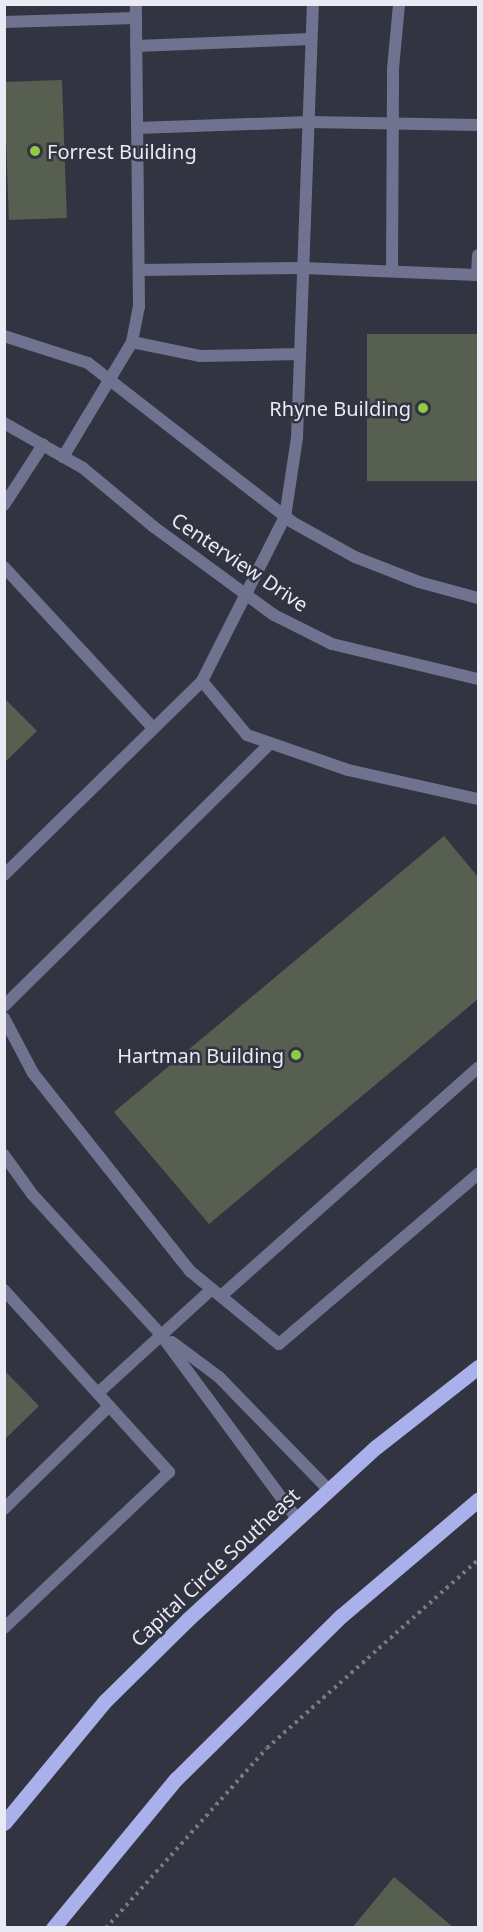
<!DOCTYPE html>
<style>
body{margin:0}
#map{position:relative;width:483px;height:1932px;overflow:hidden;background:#323441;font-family:"Noto Sans",sans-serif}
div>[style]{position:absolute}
.building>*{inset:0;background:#575f51;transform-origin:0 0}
.path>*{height:4px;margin-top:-2px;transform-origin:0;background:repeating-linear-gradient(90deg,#797a86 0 3px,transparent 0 7.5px)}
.lane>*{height:12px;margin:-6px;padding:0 6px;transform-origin:6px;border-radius:6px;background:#6f738f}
.street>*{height:12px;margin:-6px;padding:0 6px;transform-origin:6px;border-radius:6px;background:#6f738f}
.primary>*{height:15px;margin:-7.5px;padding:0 7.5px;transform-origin:7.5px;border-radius:7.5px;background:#a9b0ea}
.dots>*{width:16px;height:16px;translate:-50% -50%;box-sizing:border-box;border:3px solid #323441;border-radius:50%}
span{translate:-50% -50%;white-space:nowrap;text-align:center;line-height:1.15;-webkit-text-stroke:5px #323441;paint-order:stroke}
.poi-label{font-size:20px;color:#e9eaf3}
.left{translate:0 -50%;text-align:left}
.right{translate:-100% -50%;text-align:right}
.street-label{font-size:20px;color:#e9eaf3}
.frame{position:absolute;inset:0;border:6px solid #e9eaf3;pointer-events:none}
</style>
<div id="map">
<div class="building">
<i style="left:62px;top:80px;width:138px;height:58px;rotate:88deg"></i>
<i style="left:478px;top:334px;width:147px;height:111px;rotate:90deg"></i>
<i style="clip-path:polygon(4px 698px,37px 731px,4px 763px)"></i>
<i style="clip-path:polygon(444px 836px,478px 877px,478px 999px,209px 1224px,114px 1112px)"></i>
<i style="clip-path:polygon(4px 1370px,39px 1406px,4px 1440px)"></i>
<i style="clip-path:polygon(394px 1877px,454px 1928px,352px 1928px)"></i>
</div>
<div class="path">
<i style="left:106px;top:1928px;width:241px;rotate:-48.2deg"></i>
<i style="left:267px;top:1748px;width:283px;rotate:-41.7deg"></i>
</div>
<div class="lane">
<i style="left:4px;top:22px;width:132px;rotate:-1.7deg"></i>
<i style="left:136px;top:46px;width:175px;rotate:-2.3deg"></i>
<i style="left:137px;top:128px;width:172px;rotate:-2deg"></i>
<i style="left:309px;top:122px;width:169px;rotate:1deg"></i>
<i style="left:139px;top:270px;width:164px;rotate:-0.7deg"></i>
<i style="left:303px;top:268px;width:174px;rotate:2.3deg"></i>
<i style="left:477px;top:275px;width:20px;rotate:-87deg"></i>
<i style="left:392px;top:271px;width:202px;rotate:-89.7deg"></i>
<i style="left:393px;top:69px;width:65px;rotate:-84.7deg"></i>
<i style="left:4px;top:336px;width:88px;rotate:17.8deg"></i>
<i style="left:88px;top:363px;width:259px;rotate:37.9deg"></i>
<i style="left:292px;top:522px;width:72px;rotate:29.1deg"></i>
<i style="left:355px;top:557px;width:69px;rotate:21.3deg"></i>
<i style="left:419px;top:582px;width:61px;rotate:15.2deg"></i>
<i style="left:132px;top:342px;width:69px;rotate:11.6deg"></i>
<i style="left:200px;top:356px;width:100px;rotate:-1.1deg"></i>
<i style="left:63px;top:457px;width:134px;rotate:-59deg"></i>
<i style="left:132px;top:342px;width:36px;rotate:-79deg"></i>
<i style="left:139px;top:307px;width:303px;rotate:-90.6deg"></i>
<i style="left:4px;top:505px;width:72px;rotate:-57deg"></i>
<i style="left:4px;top:567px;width:219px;rotate:47.2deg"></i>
<i style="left:202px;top:681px;width:70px;rotate:50.2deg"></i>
<i style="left:247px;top:735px;width:107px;rotate:19.1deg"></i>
<i style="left:348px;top:770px;width:133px;rotate:12.6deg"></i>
<i style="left:4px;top:875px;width:277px;rotate:-44.4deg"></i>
<i style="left:202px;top:681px;width:184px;rotate:-63.2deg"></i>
<i style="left:285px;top:517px;width:80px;rotate:-81.4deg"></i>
<i style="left:297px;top:438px;width:434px;rotate:-87.9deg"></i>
<i style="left:4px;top:1006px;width:373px;rotate:-44.6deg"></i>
<i style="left:4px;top:1018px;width:62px;rotate:62.2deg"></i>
<i style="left:33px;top:1073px;width:253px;rotate:51.6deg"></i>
<i style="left:190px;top:1271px;width:115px;rotate:39.4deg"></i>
<i style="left:279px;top:1344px;width:262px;rotate:-40.5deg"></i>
<i style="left:4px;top:1155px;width:48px;rotate:54.3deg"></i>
<i style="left:32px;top:1194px;width:191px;rotate:47.5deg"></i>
<i style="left:161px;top:1335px;width:229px;rotate:53.5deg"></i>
<i style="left:4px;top:1290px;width:246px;rotate:47.8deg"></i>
<i style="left:169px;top:1472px;width:227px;rotate:136.6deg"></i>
<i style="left:221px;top:1296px;width:344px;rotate:-41.6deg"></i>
<i style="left:172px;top:1342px;width:59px;rotate:36.7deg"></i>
<i style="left:219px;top:1377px;width:158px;rotate:45.8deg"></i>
<i style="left:98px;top:1393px;width:154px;rotate:-42.4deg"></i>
<i style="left:4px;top:1509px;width:147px;rotate:-44.4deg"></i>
</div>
<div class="street">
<i style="left:4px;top:423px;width:91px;rotate:29.7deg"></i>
<i style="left:83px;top:468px;width:92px;rotate:39.7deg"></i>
<i style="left:154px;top:527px;width:149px;rotate:36.3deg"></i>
<i style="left:274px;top:615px;width:65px;rotate:26.6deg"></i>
<i style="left:332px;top:644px;width:150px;rotate:13.5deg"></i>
</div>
<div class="primary">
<i style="left:4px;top:1823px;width:158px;rotate:-50.4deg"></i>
<i style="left:105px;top:1701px;width:115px;rotate:-44.6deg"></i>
<i style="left:187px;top:1620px;width:256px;rotate:-42.5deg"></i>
<i style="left:376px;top:1447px;width:130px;rotate:-38.1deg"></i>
<i style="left:53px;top:1928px;width:193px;rotate:-50.5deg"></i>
<i style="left:176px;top:1779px;width:232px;rotate:-44.7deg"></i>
<i style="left:341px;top:1616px;width:180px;rotate:-40.3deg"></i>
</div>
<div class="dots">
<i style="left:35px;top:151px;background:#8ecd42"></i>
<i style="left:423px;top:408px;background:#8ecd42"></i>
<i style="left:296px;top:1055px;background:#8ecd42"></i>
</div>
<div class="poi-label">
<span class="left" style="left:47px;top:151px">Forrest Building</span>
<span class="right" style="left:411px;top:408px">Rhyne Building</span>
<span class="right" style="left:284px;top:1055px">Hartman Building</span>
</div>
<div class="street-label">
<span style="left:240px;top:562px;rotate:34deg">Centerview Drive</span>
<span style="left:215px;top:1567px;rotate:-43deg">Capital Circle Southeast</span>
</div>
<div class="frame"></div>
</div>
